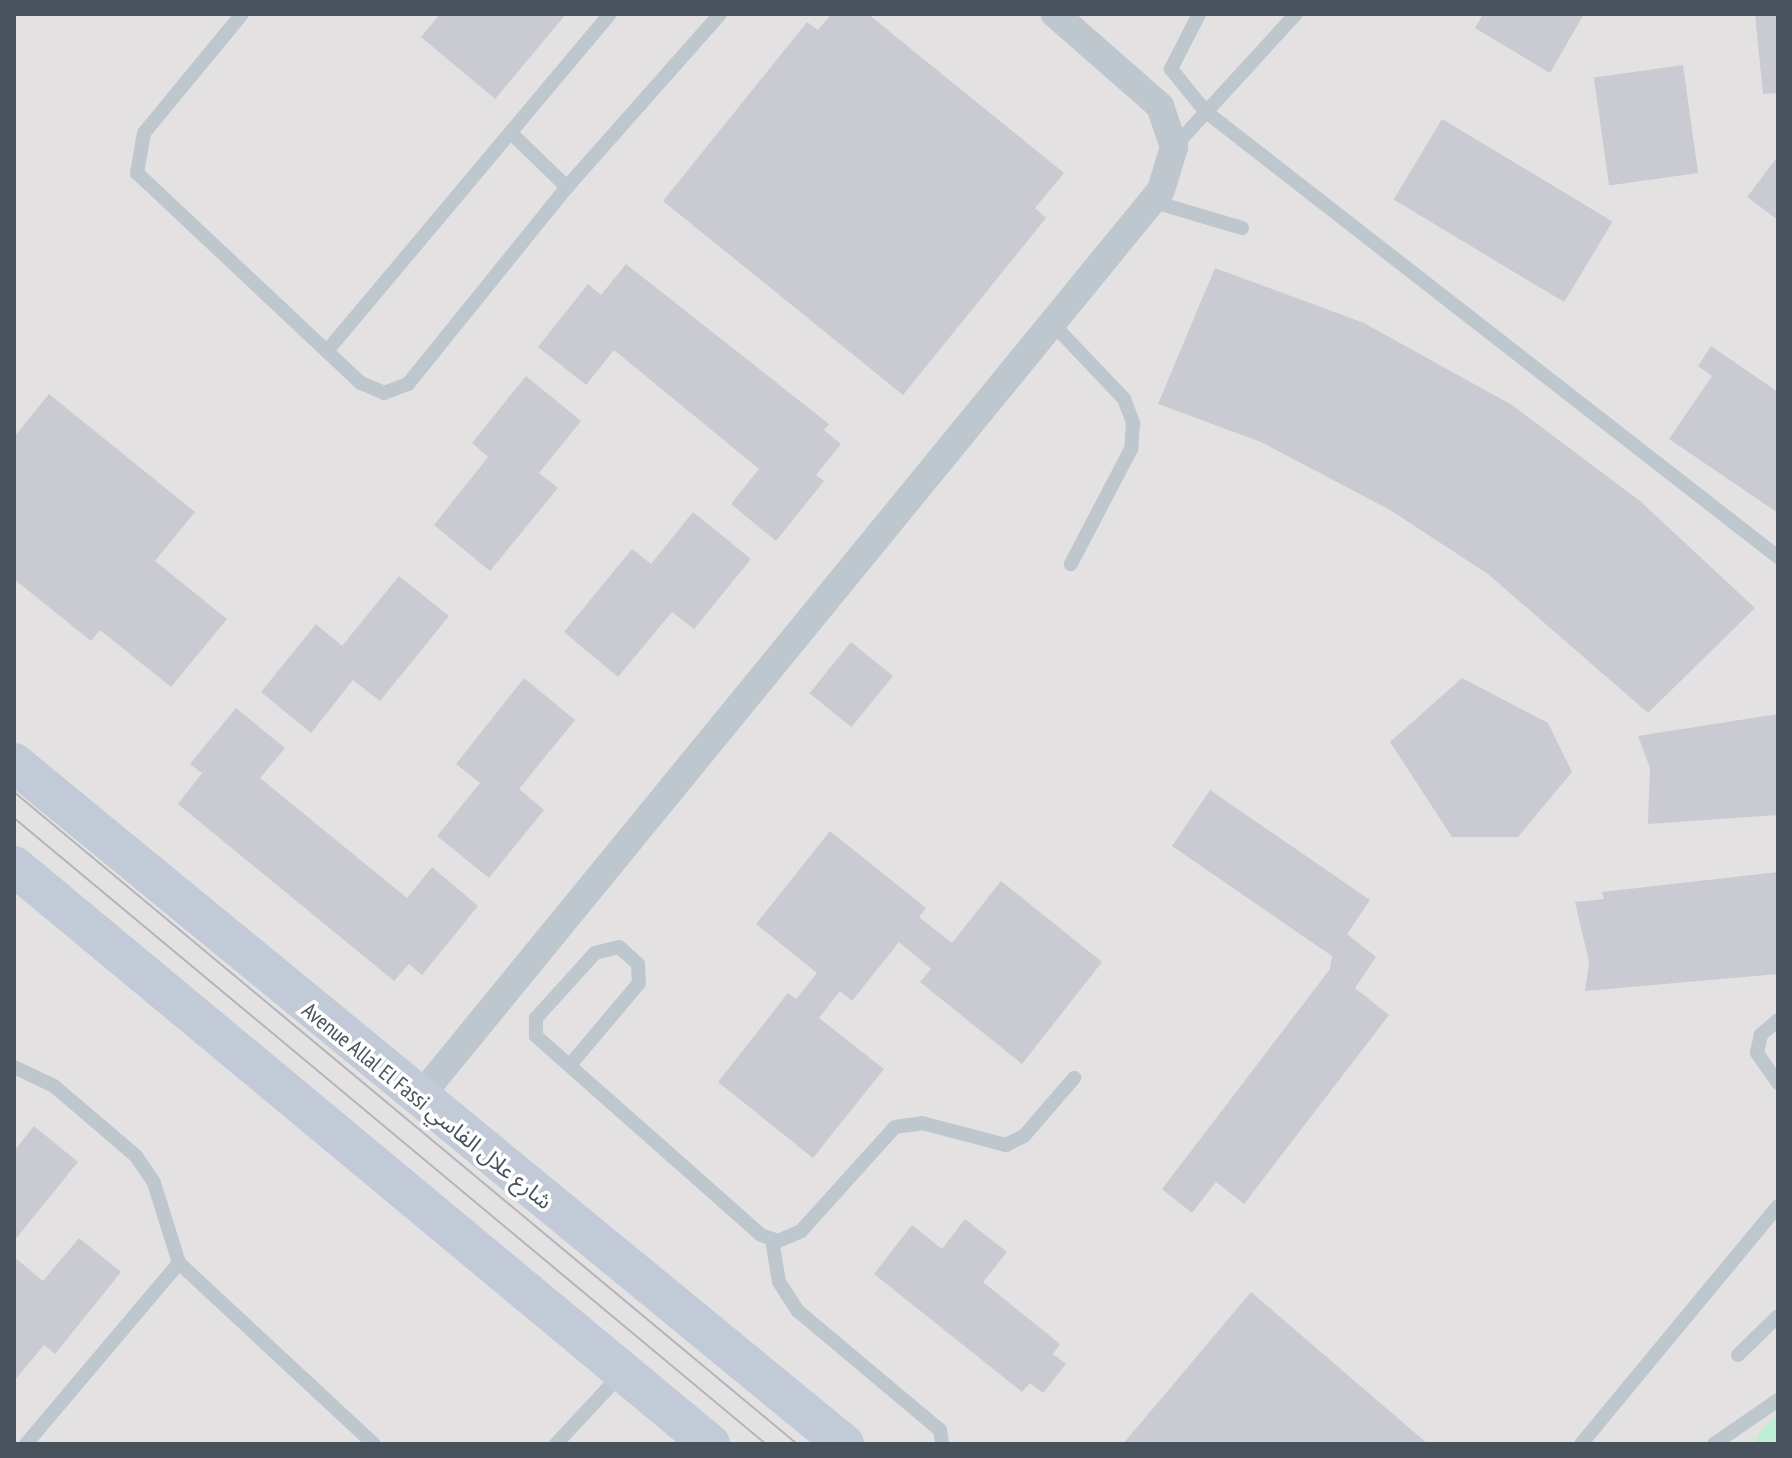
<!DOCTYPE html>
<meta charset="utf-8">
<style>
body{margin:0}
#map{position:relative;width:1792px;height:1458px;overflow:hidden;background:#f2f0f0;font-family:"PT Sans Narrow","Noto Sans Arabic",sans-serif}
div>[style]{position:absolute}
.education>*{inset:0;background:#e3e1e2;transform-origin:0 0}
.green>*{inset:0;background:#c0eed4}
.building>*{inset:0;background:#cacbd2;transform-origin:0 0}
.lane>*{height:14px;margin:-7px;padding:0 7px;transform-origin:7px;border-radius:7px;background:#bec6ce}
.street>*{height:28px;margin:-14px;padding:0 14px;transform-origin:14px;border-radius:14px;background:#bec6ce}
.secondary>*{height:40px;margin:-20px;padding:0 20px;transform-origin:20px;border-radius:20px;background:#c1cad6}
.tram>*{height:2px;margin:-1px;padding:0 1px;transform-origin:1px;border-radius:1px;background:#b2b4ba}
span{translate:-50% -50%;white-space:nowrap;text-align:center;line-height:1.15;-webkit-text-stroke:7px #fff;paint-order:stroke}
.street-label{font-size:22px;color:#48525d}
.frame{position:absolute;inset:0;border:16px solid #48525d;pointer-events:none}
</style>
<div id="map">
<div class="education">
<i style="left:14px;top:14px;width:1764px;height:1430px"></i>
</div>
<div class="green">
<i style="clip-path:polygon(1778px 1413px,1778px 1444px,1754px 1444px,1761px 1430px)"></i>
</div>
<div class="building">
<i style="clip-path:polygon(440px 14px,566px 14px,495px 99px,421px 37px)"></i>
<i style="clip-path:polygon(831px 14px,868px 14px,1064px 173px,1035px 208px,1046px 218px,903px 395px,663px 201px,807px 22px,818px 30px)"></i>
<i style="clip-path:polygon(1483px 14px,1584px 14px,1550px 73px,1475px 28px)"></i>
<i style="clip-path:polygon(1755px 14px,1778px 14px,1778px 93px,1763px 94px)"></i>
<i style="left:1683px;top:65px;width:109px;height:90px;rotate:82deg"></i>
<i style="left:1442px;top:119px;width:199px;height:94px;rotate:31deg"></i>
<i style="clip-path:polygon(1778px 156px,1778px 220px,1747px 197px)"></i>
<i style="clip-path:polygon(626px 264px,829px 424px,824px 430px,841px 444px,816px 475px,824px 481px,776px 541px,731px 504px,759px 469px,614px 350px,586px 385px,538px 347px,588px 284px,601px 295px)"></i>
<i style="clip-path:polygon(1215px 268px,1364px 323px,1512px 405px,1640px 501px,1755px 608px,1648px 713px,1488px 574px,1390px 510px,1261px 442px,1158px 404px)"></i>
<i style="clip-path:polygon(1711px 346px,1778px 392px,1778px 513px,1669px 439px,1712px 376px,1698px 366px)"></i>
<i style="clip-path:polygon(526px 376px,581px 421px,539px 473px,558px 488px,490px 571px,434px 525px,488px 457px,472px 443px)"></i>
<i style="clip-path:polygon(49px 394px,195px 512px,155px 561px,227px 619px,171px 687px,100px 630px,91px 641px,14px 579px,14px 437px)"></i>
<i style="clip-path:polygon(693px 512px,751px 559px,694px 629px,672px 612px,618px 677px,564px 632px,632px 549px,651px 564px)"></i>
<i style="clip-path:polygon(399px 576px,449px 616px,380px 701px,353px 680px,311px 733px,261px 692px,316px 624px,342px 646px)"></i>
<i style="left:851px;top:642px;width:54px;height:66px;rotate:39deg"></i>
<i style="clip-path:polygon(524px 678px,575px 720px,519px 789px,544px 810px,489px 878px,437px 836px,480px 783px,456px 764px)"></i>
<i style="clip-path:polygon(1462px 678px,1548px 723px,1572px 772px,1518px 837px,1452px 837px,1390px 742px)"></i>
<i style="clip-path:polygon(236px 708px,285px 748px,260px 778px,407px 898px,432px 867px,478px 906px,422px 975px,409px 964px,394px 981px,178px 804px,202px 773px,190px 764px)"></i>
<i style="clip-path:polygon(1778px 714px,1778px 815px,1648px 824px,1650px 768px,1638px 736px)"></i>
<i style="clip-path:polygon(1210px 790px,1370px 900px,1347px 934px,1376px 957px,1355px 988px,1389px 1015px,1244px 1204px,1216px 1182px,1192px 1213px,1162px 1189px,1330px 969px,1332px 956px,1172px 846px)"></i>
<i style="clip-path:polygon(830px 831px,926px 908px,919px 917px,952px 943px,1001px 881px,1102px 962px,1022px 1064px,920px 982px,931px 969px,899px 942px,852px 1001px,840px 991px,819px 1018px,884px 1069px,813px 1158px,718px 1082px,788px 993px,796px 999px,817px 973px,756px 924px)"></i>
<i style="clip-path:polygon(1778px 872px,1778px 974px,1585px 991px,1589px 962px,1575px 902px,1604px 899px,1602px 892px)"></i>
<i style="clip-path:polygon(34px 1126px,78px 1162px,14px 1241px,14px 1151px)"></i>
<i style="clip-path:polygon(965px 1219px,1007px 1252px,983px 1282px,1060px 1344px,1053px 1354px,1066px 1364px,1043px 1393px,1030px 1383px,1022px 1392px,874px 1274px,912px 1225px,942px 1249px)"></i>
<i style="clip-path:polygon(79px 1238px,121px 1272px,55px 1354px,44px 1345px,14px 1381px,14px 1257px,43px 1281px)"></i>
<i style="clip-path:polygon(1251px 1292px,1428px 1444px,1123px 1444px)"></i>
</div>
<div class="lane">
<i style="left:242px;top:14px;width:154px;rotate:129.5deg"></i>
<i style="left:144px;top:133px;width:41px;rotate:99.9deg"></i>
<i style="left:137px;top:173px;width:307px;rotate:43.2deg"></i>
<i style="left:361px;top:383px;width:25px;rotate:23deg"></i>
<i style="left:384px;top:393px;width:26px;rotate:-21deg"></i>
<i style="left:408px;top:384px;width:253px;rotate:-51.1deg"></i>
<i style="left:567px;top:187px;width:231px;rotate:-48.5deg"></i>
<i style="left:1199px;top:14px;width:62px;rotate:117deg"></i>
<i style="left:1171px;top:69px;width:54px;rotate:51deg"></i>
<i style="left:1205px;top:111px;width:726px;rotate:37.9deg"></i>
<i style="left:511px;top:133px;width:78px;rotate:44deg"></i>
<i style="left:1174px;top:147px;width:180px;rotate:-47.5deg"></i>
<i style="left:1151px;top:201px;width:95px;rotate:16.5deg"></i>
<i style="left:1052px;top:323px;width:105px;rotate:46.5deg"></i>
<i style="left:1124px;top:399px;width:26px;rotate:69deg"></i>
<i style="left:1133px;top:423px;width:26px;rotate:94deg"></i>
<i style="left:1131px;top:449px;width:130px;rotate:117.6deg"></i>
<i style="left:327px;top:351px;width:440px;rotate:-50deg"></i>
<i style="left:1778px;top:1020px;width:23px;rotate:139deg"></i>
<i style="left:1761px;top:1035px;width:18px;rotate:103deg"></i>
<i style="left:1757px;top:1053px;width:37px;rotate:55deg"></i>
<i style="left:570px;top:1065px;width:107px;rotate:-49.9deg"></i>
<i style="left:639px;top:983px;width:19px;rotate:-93deg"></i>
<i style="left:638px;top:964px;width:25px;rotate:-138deg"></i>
<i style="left:619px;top:947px;width:25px;rotate:166deg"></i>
<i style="left:595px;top:953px;width:88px;rotate:132.2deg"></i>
<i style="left:536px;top:1018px;width:18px;rotate:90deg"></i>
<i style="left:536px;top:1036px;width:300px;rotate:41.5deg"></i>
<i style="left:761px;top:1235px;width:18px;rotate:19deg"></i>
<i style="left:778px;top:1241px;width:25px;rotate:-23deg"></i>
<i style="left:801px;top:1231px;width:140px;rotate:-47.9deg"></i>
<i style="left:895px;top:1127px;width:27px;rotate:-8deg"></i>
<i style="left:922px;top:1123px;width:87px;rotate:14.7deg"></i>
<i style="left:1006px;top:1145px;width:20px;rotate:-27deg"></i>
<i style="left:1024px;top:1136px;width:77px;rotate:-49.2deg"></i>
<i style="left:14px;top:1067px;width:44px;rotate:25.4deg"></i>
<i style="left:54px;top:1086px;width:108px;rotate:40.5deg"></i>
<i style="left:136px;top:1156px;width:32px;rotate:56deg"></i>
<i style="left:154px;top:1183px;width:84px;rotate:72.6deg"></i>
<i style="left:179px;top:1263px;width:266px;rotate:42.9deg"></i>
<i style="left:772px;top:1240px;width:43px;rotate:80.5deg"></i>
<i style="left:779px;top:1282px;width:35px;rotate:57deg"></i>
<i style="left:798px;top:1311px;width:185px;rotate:40deg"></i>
<i style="left:940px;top:1430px;width:14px;rotate:82deg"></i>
<i style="left:1738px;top:1355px;width:56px;rotate:-44.3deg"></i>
<i style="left:26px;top:1444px;width:237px;rotate:-49.8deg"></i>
<i style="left:556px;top:1444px;width:96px;rotate:-47.1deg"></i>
<i style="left:1581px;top:1444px;width:309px;rotate:-50.4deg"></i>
<i style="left:1714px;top:1444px;width:78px;rotate:-34.5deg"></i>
</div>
<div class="street">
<i style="left:418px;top:1099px;width:1174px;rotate:-50.74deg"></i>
<i style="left:1161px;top:190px;width:45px;rotate:-73.2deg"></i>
<i style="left:1174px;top:147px;width:43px;rotate:-108.9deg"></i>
<i style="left:1160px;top:106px;width:140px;rotate:-138.8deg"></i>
</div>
<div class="secondary">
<i style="left:14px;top:763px;width:1074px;rotate:39.37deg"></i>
<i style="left:14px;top:866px;width:905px;rotate:39.71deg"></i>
</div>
<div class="tram">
<i style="left:14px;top:792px;width:1019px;rotate:39.78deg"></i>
<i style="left:14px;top:818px;width:978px;rotate:39.78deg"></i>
</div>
<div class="street-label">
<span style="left:427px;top:1106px;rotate:39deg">Avenue Allal El Fassi شارع علال الفاسي</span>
</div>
<div class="frame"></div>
</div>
